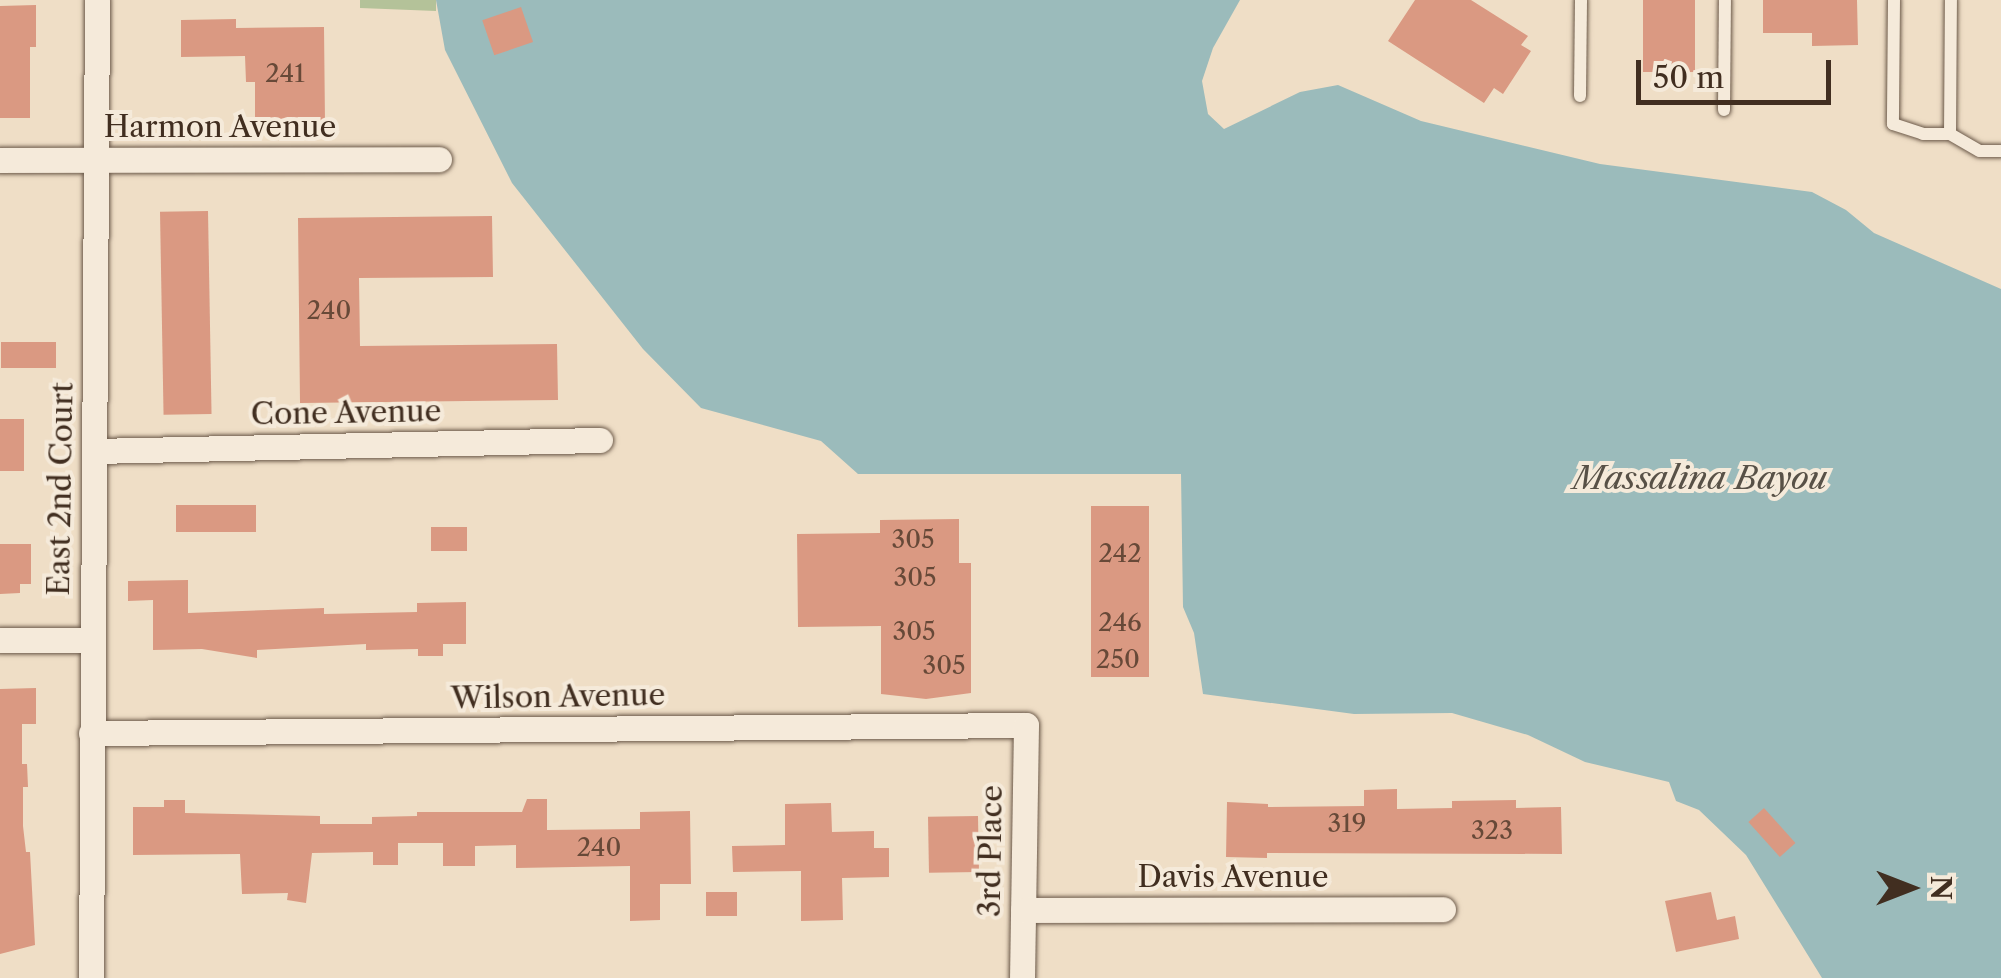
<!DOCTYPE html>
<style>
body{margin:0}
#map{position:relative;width:2001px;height:978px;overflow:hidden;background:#efdec6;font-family:"Libre Caslon Text",serif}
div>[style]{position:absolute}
.green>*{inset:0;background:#b4c299}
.water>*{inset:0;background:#9bbbbb}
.building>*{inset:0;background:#da9982;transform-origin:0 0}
.roads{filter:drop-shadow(0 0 2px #6c5a4a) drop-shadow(0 0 2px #6c5a4a)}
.service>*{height:12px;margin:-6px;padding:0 6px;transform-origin:6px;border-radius:6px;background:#f5eada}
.minor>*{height:25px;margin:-12.5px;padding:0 12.5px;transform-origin:12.5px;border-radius:12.5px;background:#f5eada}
span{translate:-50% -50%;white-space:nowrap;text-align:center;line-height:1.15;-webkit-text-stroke:8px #f5eada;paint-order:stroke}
.number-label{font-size:25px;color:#674938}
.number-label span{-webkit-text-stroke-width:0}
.street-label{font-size:30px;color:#412e20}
.water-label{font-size:32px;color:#585147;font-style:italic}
.north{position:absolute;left:1861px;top:838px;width:100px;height:100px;-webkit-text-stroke:8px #f5eada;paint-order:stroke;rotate:90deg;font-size:28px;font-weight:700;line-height:40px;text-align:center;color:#412e20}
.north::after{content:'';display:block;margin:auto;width:35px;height:45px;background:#412e20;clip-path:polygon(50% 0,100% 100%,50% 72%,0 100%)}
.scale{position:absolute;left:1636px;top:60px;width:195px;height:45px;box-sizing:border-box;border:5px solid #412e20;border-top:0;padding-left:12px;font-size:30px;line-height:35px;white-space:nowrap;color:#412e20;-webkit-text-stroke:8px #f5eada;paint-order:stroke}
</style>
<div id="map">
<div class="green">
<i style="clip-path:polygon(360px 0,436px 0,436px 11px,360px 8px)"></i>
</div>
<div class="water">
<i style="clip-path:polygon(436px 0,1240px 0,1213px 48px,1202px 81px,1208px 114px,1224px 129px,1300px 92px,1338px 85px,1421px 121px,1600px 164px,1812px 192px,1846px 210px,1874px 233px,2001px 289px,2001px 978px,1822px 978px,1746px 855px,1699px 810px,1676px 801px,1669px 782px,1585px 762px,1528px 735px,1452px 713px,1354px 714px,1203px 694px,1194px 633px,1183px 607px,1181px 474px,858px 474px,821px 441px,701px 408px,643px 349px,512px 183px,445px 50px)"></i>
</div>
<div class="building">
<i style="clip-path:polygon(1415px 0,1471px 0,1528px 36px,1521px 45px,1531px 51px,1503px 94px,1494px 88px,1484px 103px,1388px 41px)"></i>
<i style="left:1643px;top:0;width:52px;height:72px"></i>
<i style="clip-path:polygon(1763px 0,1857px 0,1858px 45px,1812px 46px,1812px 33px,1763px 33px)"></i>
<i style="clip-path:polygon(36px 5px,36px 47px,30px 47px,30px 118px,0 118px,0 6px)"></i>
<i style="left:521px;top:7px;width:37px;height:41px;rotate:71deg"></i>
<i style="clip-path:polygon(236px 19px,236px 28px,324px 27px,325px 123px,255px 123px,255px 82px,246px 82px,245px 56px,181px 57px,181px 20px)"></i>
<i style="left:208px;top:211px;width:203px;height:48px;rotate:89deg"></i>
<i style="clip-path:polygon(492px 216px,493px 277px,359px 278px,360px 346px,557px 344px,558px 400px,300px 403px,298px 218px)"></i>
<i style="left:1px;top:342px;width:55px;height:26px"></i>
<i style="left:0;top:419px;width:24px;height:52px"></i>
<i style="left:256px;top:505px;width:27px;height:80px;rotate:90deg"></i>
<i style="left:1091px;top:506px;width:58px;height:171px"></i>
<i style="clip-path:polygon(959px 519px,959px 563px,971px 563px,971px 693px,926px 699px,881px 694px,881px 626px,798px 627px,797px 534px,880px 533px,880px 520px)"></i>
<i style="left:431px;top:527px;width:36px;height:24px"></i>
<i style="clip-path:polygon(0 544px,31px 544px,31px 584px,20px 584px,20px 593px,0 594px)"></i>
<i style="clip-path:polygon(188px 580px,188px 613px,324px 608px,324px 614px,417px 612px,417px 603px,466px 602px,466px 644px,443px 644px,443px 656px,418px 656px,418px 649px,366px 650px,366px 644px,257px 650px,257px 658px,202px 649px,153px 650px,153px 600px,128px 601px,128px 581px)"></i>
<i style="clip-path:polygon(36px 688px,36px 724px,22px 724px,22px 764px,27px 764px,28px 787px,23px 787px,23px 826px,26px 852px,30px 852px,35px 945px,0 954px,0 689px)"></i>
<i style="clip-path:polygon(1397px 789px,1397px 809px,1452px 808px,1452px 801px,1516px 800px,1516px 808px,1561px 807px,1562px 854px,1267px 853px,1267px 858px,1226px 857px,1227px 802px,1268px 804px,1268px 807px,1364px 806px,1364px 790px)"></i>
<i style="clip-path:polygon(527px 799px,547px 799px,547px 830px,640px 829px,640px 812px,690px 811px,691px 884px,660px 884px,660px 920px,630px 921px,630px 866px,516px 868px,516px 845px,475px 846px,475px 866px,443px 866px,443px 843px,398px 843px,398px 865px,373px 865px,373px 852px,312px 853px,306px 903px,287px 900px,288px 893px,242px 894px,240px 854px,133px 855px,133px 807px,164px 807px,164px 800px,185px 800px,185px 813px,320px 816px,320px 824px,372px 824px,372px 817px,417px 816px,417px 812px,522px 812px)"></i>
<i style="clip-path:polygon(831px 803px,832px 832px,874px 831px,874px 848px,889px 848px,889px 877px,842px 878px,843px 920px,801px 921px,801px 871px,733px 872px,732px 846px,785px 845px,785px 804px)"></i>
<i style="left:1764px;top:808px;width:47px;height:21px;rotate:48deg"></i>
<i style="left:978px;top:816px;width:56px;height:50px;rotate:89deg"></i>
<i style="left:737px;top:892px;width:24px;height:31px;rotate:90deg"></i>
<i style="clip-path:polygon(1711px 892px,1717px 920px,1735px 916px,1739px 939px,1676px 952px,1665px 901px)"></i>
</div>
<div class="roads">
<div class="service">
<i style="left:1894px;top:0;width:124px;rotate:90.5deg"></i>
<i style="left:1893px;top:124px;width:32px;rotate:18deg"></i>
<i style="left:1923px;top:134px;width:27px"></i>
<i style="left:1950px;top:134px;width:134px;rotate:-89.6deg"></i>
<i style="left:1580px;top:96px;width:96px;rotate:-89.4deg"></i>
<i style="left:1724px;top:110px;width:110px;rotate:-89.5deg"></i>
<i style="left:1950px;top:134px;width:34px;rotate:30deg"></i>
<i style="left:1980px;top:151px;width:21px"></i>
</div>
<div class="minor">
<i style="left:0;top:160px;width:439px;rotate:-0.1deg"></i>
<i style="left:94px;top:451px;width:506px;rotate:-1.25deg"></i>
<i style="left:0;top:640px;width:92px"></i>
<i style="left:91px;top:733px;width:935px;rotate:-0.49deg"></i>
<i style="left:1026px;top:725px;width:253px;rotate:90.9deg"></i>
<i style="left:1023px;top:910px;width:420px;rotate:-0.1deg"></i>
<i style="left:91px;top:978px;width:978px;rotate:-89.65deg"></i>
</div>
</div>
<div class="number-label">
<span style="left:285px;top:74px">241</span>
<span style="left:329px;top:311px">240</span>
<span style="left:913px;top:540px">305</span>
<span style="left:1120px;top:554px">242</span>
<span style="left:915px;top:578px">305</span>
<span style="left:1120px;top:623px">246</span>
<span style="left:914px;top:632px">305</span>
<span style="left:1118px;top:660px">250</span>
<span style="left:944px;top:666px">305</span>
<span style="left:1347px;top:824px">319</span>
<span style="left:1492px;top:831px">323</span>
<span style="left:599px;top:848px">240</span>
</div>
<div class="street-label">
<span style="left:220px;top:127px">Harmon Avenue</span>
<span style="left:346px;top:413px;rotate:-1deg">Cone Avenue</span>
<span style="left:61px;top:489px;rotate:-89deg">East 2nd Court</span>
<span style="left:558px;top:697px;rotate:-1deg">Wilson Avenue</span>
<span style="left:991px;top:851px;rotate:-89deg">3rd Place</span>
<span style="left:1233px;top:877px">Davis Avenue</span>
</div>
<div class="water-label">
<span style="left:1700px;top:478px">Massalina Bayou</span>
</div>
<div class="north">N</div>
<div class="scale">50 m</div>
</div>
